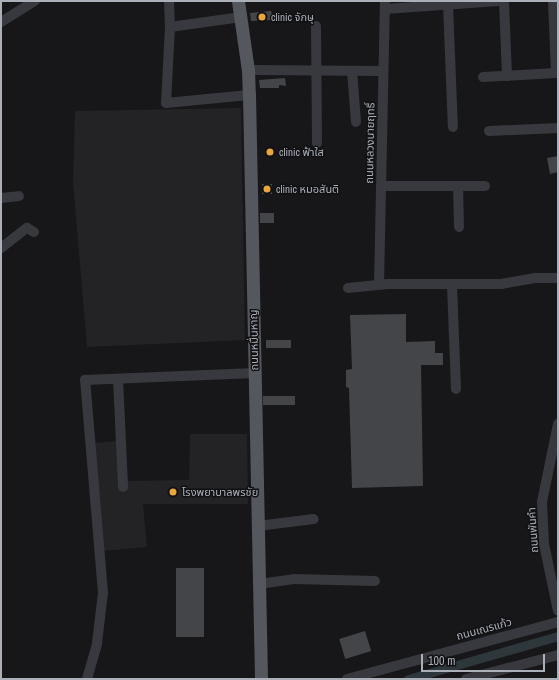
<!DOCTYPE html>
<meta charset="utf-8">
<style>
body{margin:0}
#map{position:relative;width:559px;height:680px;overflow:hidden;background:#171719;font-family:"Archivo Narrow","Noto Sans Thai",sans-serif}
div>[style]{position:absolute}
.built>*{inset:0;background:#232326}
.canal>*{height:9px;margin:-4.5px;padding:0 4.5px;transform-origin:4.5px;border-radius:4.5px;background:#2d373c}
.building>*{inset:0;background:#444549;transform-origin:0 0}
.minor>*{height:10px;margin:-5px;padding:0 5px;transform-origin:5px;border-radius:5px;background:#38393e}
.major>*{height:13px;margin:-6.5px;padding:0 6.5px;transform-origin:6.5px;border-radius:6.5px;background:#54575d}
.dots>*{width:11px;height:11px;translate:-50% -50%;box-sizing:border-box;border:2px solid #121214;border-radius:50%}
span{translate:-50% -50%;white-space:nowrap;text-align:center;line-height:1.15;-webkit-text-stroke:3px #121214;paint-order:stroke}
.poi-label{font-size:11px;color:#aaafb8}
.left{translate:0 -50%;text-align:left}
.street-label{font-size:11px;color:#aaafb8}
.frame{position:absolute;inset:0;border:2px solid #aaafb8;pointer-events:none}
.scale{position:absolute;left:421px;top:654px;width:124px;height:18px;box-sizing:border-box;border:2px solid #aaafb8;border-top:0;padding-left:5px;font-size:12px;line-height:14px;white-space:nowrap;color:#aaafb8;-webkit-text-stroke:3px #121214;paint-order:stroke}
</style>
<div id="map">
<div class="built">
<i style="clip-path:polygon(241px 108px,245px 340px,87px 347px,73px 182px,75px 111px)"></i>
<i style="clip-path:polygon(190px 434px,247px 434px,248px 504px,143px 504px,147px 547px,102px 551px,93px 443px,117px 441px,120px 481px,189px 480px)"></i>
</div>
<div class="canal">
<i style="left:408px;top:679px;width:156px;rotate:-16deg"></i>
</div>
<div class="building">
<i style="clip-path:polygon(271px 11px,274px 20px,251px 21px,250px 13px)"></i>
<i style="clip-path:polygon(285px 78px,286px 86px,279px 85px,279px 88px,260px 88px,259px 80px)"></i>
<i style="clip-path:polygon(558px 156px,558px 172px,550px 174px,547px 158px)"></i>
<i style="left:262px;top:184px;width:10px;height:10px"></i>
<i style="left:260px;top:213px;width:14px;height:10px"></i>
<i style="clip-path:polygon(406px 314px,406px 342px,435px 341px,435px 353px,443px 353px,443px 365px,421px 365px,423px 486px,352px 488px,349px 388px,346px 387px,346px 370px,352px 369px,350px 315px)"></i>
<i style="left:291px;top:340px;width:8px;height:25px;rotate:90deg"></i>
<i style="left:295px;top:396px;width:9px;height:32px;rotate:90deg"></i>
<i style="left:176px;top:568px;width:28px;height:69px"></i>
<i style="left:365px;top:631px;width:21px;height:27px;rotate:73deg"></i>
</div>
<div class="minor">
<i style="left:169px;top:1px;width:26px;rotate:88deg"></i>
<i style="left:170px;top:27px;width:76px;rotate:93deg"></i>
<i style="left:166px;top:103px;width:83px;rotate:-5.5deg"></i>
<i style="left:504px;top:1px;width:75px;rotate:87.7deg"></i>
<i style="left:448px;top:5px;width:122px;rotate:87.7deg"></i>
<i style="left:385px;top:9px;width:114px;rotate:-4deg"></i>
<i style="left:1px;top:22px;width:40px;rotate:-32deg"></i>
<i style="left:316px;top:26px;width:117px;rotate:89.5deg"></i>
<i style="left:170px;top:27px;width:72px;rotate:-8deg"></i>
<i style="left:248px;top:70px;width:135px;rotate:0.4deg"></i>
<i style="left:352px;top:71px;width:51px;rotate:85.5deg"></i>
<i style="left:483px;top:77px;width:73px;rotate:-3.1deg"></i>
<i style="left:556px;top:73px;width:72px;rotate:-92.4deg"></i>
<i style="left:489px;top:131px;width:69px;rotate:-2.5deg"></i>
<i style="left:381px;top:186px;width:104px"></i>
<i style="left:458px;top:186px;width:41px;rotate:88.6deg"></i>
<i style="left:1px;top:198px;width:18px;rotate:-6deg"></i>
<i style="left:1px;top:248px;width:33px;rotate:-38deg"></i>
<i style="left:27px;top:228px;width:8px;rotate:30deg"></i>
<i style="left:379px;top:285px;width:284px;rotate:-88.8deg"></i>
<i style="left:452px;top:285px;width:104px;rotate:87.8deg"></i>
<i style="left:348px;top:288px;width:40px;rotate:-5.7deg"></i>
<i style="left:388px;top:284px;width:113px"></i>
<i style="left:501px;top:284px;width:36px;rotate:-10deg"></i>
<i style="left:536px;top:278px;width:22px"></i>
<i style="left:118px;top:379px;width:108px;rotate:87.3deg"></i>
<i style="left:558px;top:424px;width:80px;rotate:101.6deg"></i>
<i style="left:542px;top:502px;width:42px;rotate:87.3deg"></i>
<i style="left:544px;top:544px;width:68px;rotate:78.2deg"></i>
<i style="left:258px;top:526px;width:56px;rotate:-7.1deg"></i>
<i style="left:259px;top:584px;width:35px;rotate:-8deg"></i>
<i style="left:294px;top:579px;width:81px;rotate:1.4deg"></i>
<i style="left:87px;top:679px;width:37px;rotate:-74deg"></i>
<i style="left:97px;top:643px;width:50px;rotate:-83.2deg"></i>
<i style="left:103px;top:593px;width:214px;rotate:-94.8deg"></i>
<i style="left:85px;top:380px;width:170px;rotate:-2.4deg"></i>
<i style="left:347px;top:679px;width:219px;rotate:-15.1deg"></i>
<i style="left:466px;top:679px;width:95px;rotate:-14.6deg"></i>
</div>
<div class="major">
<i style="left:238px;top:1px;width:70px;rotate:81.8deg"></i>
<i style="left:248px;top:70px;width:25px;rotate:88deg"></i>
<i style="left:249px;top:95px;width:584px;rotate:88.82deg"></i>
</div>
<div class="dots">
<i style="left:262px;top:17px;background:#eaa63e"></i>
<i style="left:270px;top:152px;background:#eaa63e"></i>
<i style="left:267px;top:189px;background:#eaa63e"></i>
<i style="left:173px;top:492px;background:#eaa63e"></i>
</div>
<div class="poi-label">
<span class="left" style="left:271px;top:17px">clinic จักษุ</span>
<span class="left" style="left:279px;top:152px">clinic ฟ้าใส</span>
<span class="left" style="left:276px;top:189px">clinic หมอสันติ</span>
<span class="left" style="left:182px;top:492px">โรงพยาบาลพรชัย</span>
</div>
<div class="street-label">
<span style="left:370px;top:143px;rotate:-89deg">ถนนหลวงนายฤทธิ์</span>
<span style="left:254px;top:340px;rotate:-91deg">ถนนหมื่นหาญ</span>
<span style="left:533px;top:530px;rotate:-94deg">ถนนพันคำ</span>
<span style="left:484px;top:629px;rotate:-15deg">ถนนเณรแก้ว</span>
</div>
<div class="frame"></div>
<div class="scale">100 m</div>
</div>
